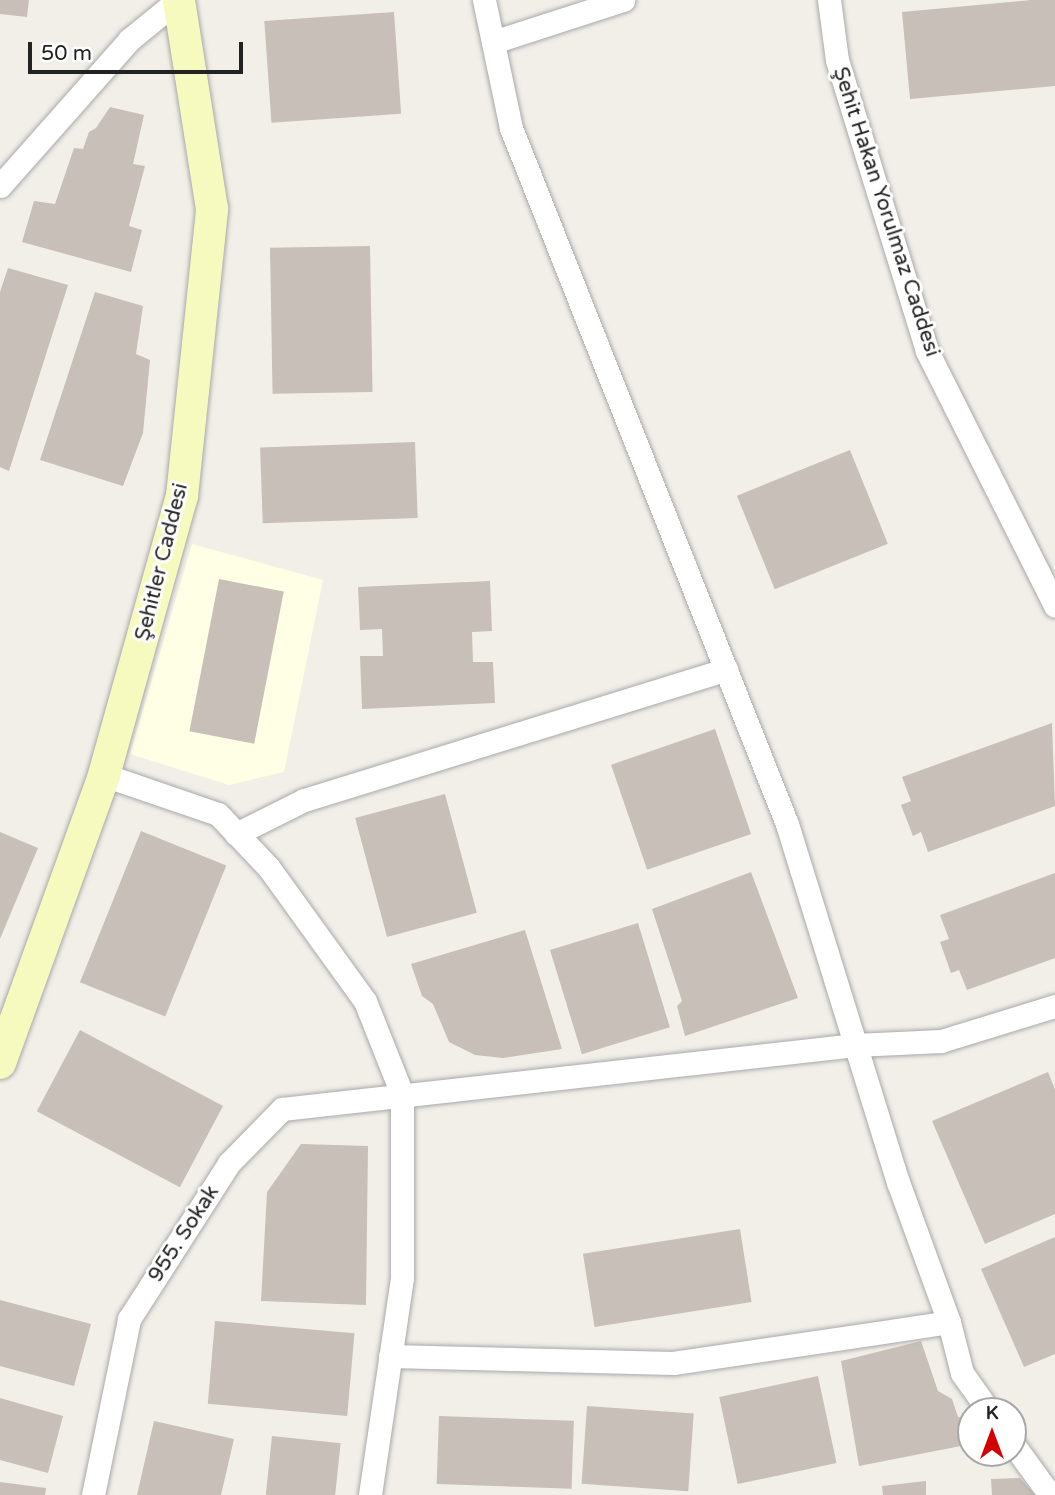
<!DOCTYPE html>
<meta charset="utf-8">
<style>
body{margin:0}
#map{position:relative;width:1055px;height:1495px;overflow:hidden;background:#f2efe9;font-family:"Varela Round",sans-serif}
div>[style]{position:absolute}
.education>*{inset:0;background:#ffffe5}
.building>*{inset:0;background:#c7bfb8;transform-origin:0 0}
.roads{filter:drop-shadow(0 0 2px #a9a9a9) drop-shadow(0 0 2px #a9a9a9)}
.street>*{height:23px;margin:-11.5px;padding:0 11.5px;transform-origin:11.5px;border-radius:11.5px;background:#fff}
.secondary>*{height:32px;margin:-16px;padding:0 16px;transform-origin:16px;border-radius:16px;background:#f7fabf}
span{translate:-50% -50%;white-space:nowrap;text-align:center;line-height:1.15;-webkit-text-stroke:6px #fff;paint-order:stroke}
.street-label{font-size:21px;color:#222}
.north{position:absolute;left:957px;top:1397px;width:70px;height:70px;box-sizing:border-box;background:#fff;border:2px solid #a7a7a7;border-radius:50%;rotate:0deg;font-size:19px;font-weight:700;line-height:28px;text-align:center;color:#222}
.north::after{content:'';display:block;margin:auto;width:24px;height:32px;background:#d40000;clip-path:polygon(50% 0,100% 100%,50% 72%,0 100%)}
.scale{position:absolute;left:28px;top:42px;width:215px;height:32px;box-sizing:border-box;border:4px solid #222;border-top:0;padding-left:9px;font-size:21px;line-height:24px;white-space:nowrap;color:#222;-webkit-text-stroke:5px #fff;paint-order:stroke}
</style>
<div id="map">
<div class="education">
<i style="clip-path:polygon(192px 544px,323px 580px,284px 772px,229px 785px,130px 754px)"></i>
</div>
<div class="building">
<i style="clip-path:polygon(0 0,29px 0,27px 17px,0 14px)"></i>
<i style="clip-path:polygon(1031px 0,1055px 0,1055px 86px,910px 99px,902px 12px)"></i>
<i style="left:394px;top:12px;width:102px;height:130px;rotate:86deg"></i>
<i style="clip-path:polygon(110px 107px,144px 115px,133px 164px,145px 166px,129px 226px,142px 230px,131px 272px,22px 242px,34px 201px,55px 204px,74px 148px,83px 149px,89px 132px,96px 128px)"></i>
<i style="left:370px;top:246px;width:146px;height:100px;rotate:89deg"></i>
<i style="clip-path:polygon(8px 268px,68px 285px,9px 471px,0 467px,0 292px)"></i>
<i style="clip-path:polygon(95px 292px,143px 306px,136px 354px,150px 360px,143px 433px,123px 486px,40px 460px)"></i>
<i style="left:415px;top:442px;width:76px;height:155px;rotate:88deg"></i>
<i style="left:850px;top:450px;width:101px;height:122px;rotate:68deg"></i>
<i style="left:219px;top:579px;width:66px;height:155px;rotate:11deg"></i>
<i style="clip-path:polygon(490px 581px,492px 631px,472px 632px,473px 662px,493px 662px,495px 703px,362px 709px,360px 656px,383px 656px,382px 629px,360px 630px,358px 587px)"></i>
<i style="clip-path:polygon(1052px 723px,1055px 806px,928px 852px,921px 832px,913px 836px,901px 805px,911px 801px,902px 777px)"></i>
<i style="left:715px;top:729px;width:111px;height:110px;rotate:71deg"></i>
<i style="left:445px;top:794px;width:123px;height:93px;rotate:75deg"></i>
<i style="left:141px;top:831px;width:92px;height:163px;rotate:22deg"></i>
<i style="clip-path:polygon(0 832px,38px 848px,0 939px)"></i>
<i style="clip-path:polygon(751px 872px,798px 998px,685px 1036px,677px 1006px,682px 1001px,652px 909px)"></i>
<i style="clip-path:polygon(1055px 873px,1055px 958px,967px 990px,959px 970px,951px 973px,940px 942px,949px 939px,940px 915px)"></i>
<i style="left:638px;top:923px;width:109px;height:92px;rotate:73deg"></i>
<i style="clip-path:polygon(525px 930px,562px 1049px,503px 1058px,475px 1055px,449px 1042px,433px 1004px,422px 996px,411px 964px)"></i>
<i style="left:80px;top:1030px;width:162px;height:92px;rotate:28deg"></i>
<i style="clip-path:polygon(1048px 1072px,1055px 1089px,1055px 1214px,985px 1244px,932px 1121px)"></i>
<i style="clip-path:polygon(301px 1144px,368px 1146px,366px 1305px,261px 1301px,267px 1192px)"></i>
<i style="left:740px;top:1229px;width:74px;height:159px;rotate:81deg"></i>
<i style="clip-path:polygon(1055px 1237px,1055px 1354px,1024px 1367px,981px 1269px)"></i>
<i style="clip-path:polygon(0 1300px,91px 1324px,74px 1386px,0 1366px)"></i>
<i style="left:215px;top:1321px;width:140px;height:83px;rotate:5deg"></i>
<i style="clip-path:polygon(921px 1341px,938px 1391px,952px 1399px,958px 1417px,966px 1418px,971px 1444px,859px 1466px,841px 1361px)"></i>
<i style="left:818px;top:1376px;width:89px;height:101px;rotate:78deg"></i>
<i style="clip-path:polygon(0 1398px,63px 1416px,48px 1473px,0 1460px)"></i>
<i style="left:587px;top:1406px;width:107px;height:78px;rotate:4deg"></i>
<i style="left:439px;top:1416px;width:135px;height:68px;rotate:2deg"></i>
<i style="clip-path:polygon(154px 1421px,234px 1439px,221px 1495px,137px 1495px)"></i>
<i style="left:272px;top:1436px;width:69px;height:59px;rotate:6deg"></i>
<i style="clip-path:polygon(1020px 1478px,1035px 1495px,992px 1495px,991px 1479px)"></i>
<i style="clip-path:polygon(926px 1481px,926px 1495px,883px 1495px,882px 1486px)"></i>
<i style="clip-path:polygon(0 1482px,46px 1488px,45px 1495px,0 1495px)"></i>
</div>
<div class="roads">
<div class="street">
<i style="left:484px;top:0;width:131px;rotate:78.1deg"></i>
<i style="left:511px;top:128px;width:749px;rotate:68.37deg"></i>
<i style="left:787px;top:824px;width:375px;rotate:72.8deg"></i>
<i style="left:898px;top:1182px;width:149px;rotate:70deg"></i>
<i style="left:949px;top:1322px;width:53px;rotate:75.7deg"></i>
<i style="left:962px;top:1373px;width:47px;rotate:54.6deg"></i>
<i style="left:829px;top:0;width:61px;rotate:82.4deg"></i>
<i style="left:837px;top:60px;width:305px;rotate:72.8deg"></i>
<i style="left:927px;top:351px;width:285px;rotate:63.3deg"></i>
<i style="left:493px;top:42px;width:137px;rotate:-17.9deg"></i>
<i style="left:0;top:186px;width:195px;rotate:-48.5deg"></i>
<i style="left:129px;top:40px;width:63px;rotate:-39.2deg"></i>
<i style="left:104px;top:775px;width:120px;rotate:18.9deg"></i>
<i style="left:218px;top:814px;width:74px;rotate:46.6deg"></i>
<i style="left:269px;top:868px;width:164px;rotate:54.2deg"></i>
<i style="left:365px;top:1001px;width:100px;rotate:68.3deg"></i>
<i style="left:402px;top:1094px;width:184px;rotate:90deg"></i>
<i style="left:402px;top:1278px;width:219px;rotate:98.4deg"></i>
<i style="left:236px;top:834px;width:76px;rotate:-26.6deg"></i>
<i style="left:304px;top:800px;width:442px;rotate:-17.2deg"></i>
<i style="left:390px;top:1356px;width:283px;rotate:1.4deg"></i>
<i style="left:673px;top:1363px;width:279px;rotate:-8.4deg"></i>
<i style="left:1013px;top:1444px;width:63px;rotate:54deg"></i>
<i style="left:93px;top:1495px;width:180px;rotate:-78.4deg"></i>
<i style="left:129px;top:1319px;width:185px;rotate:-57.3deg"></i>
<i style="left:229px;top:1163px;width:76px;rotate:-45.5deg"></i>
<i style="left:282px;top:1109px;width:577px;rotate:-6.37deg"></i>
<i style="left:855px;top:1045px;width:86px;rotate:-2.7deg"></i>
<i style="left:941px;top:1041px;width:119px;rotate:-17.1deg"></i>
</div>
<div class="secondary">
<i style="left:0;top:1063px;width:306px;rotate:-70.1deg"></i>
<i style="left:104px;top:775px;width:290px;rotate:-74.4deg"></i>
<i style="left:182px;top:496px;width:289px;rotate:-84deg"></i>
<i style="left:212px;top:209px;width:212px;rotate:-99deg"></i>
</div>
</div>
<div class="street-label">
<span style="left:886px;top:212px;rotate:72deg">Şehit Hakan Yorulmaz Caddesi</span>
<span style="left:162px;top:562px;rotate:-76deg">Şehitler Caddesi</span>
<span style="left:184px;top:1234px;rotate:-57deg">955. Sokak</span>
</div>
<div class="north">K</div>
<div class="scale">50 m</div>
</div>
